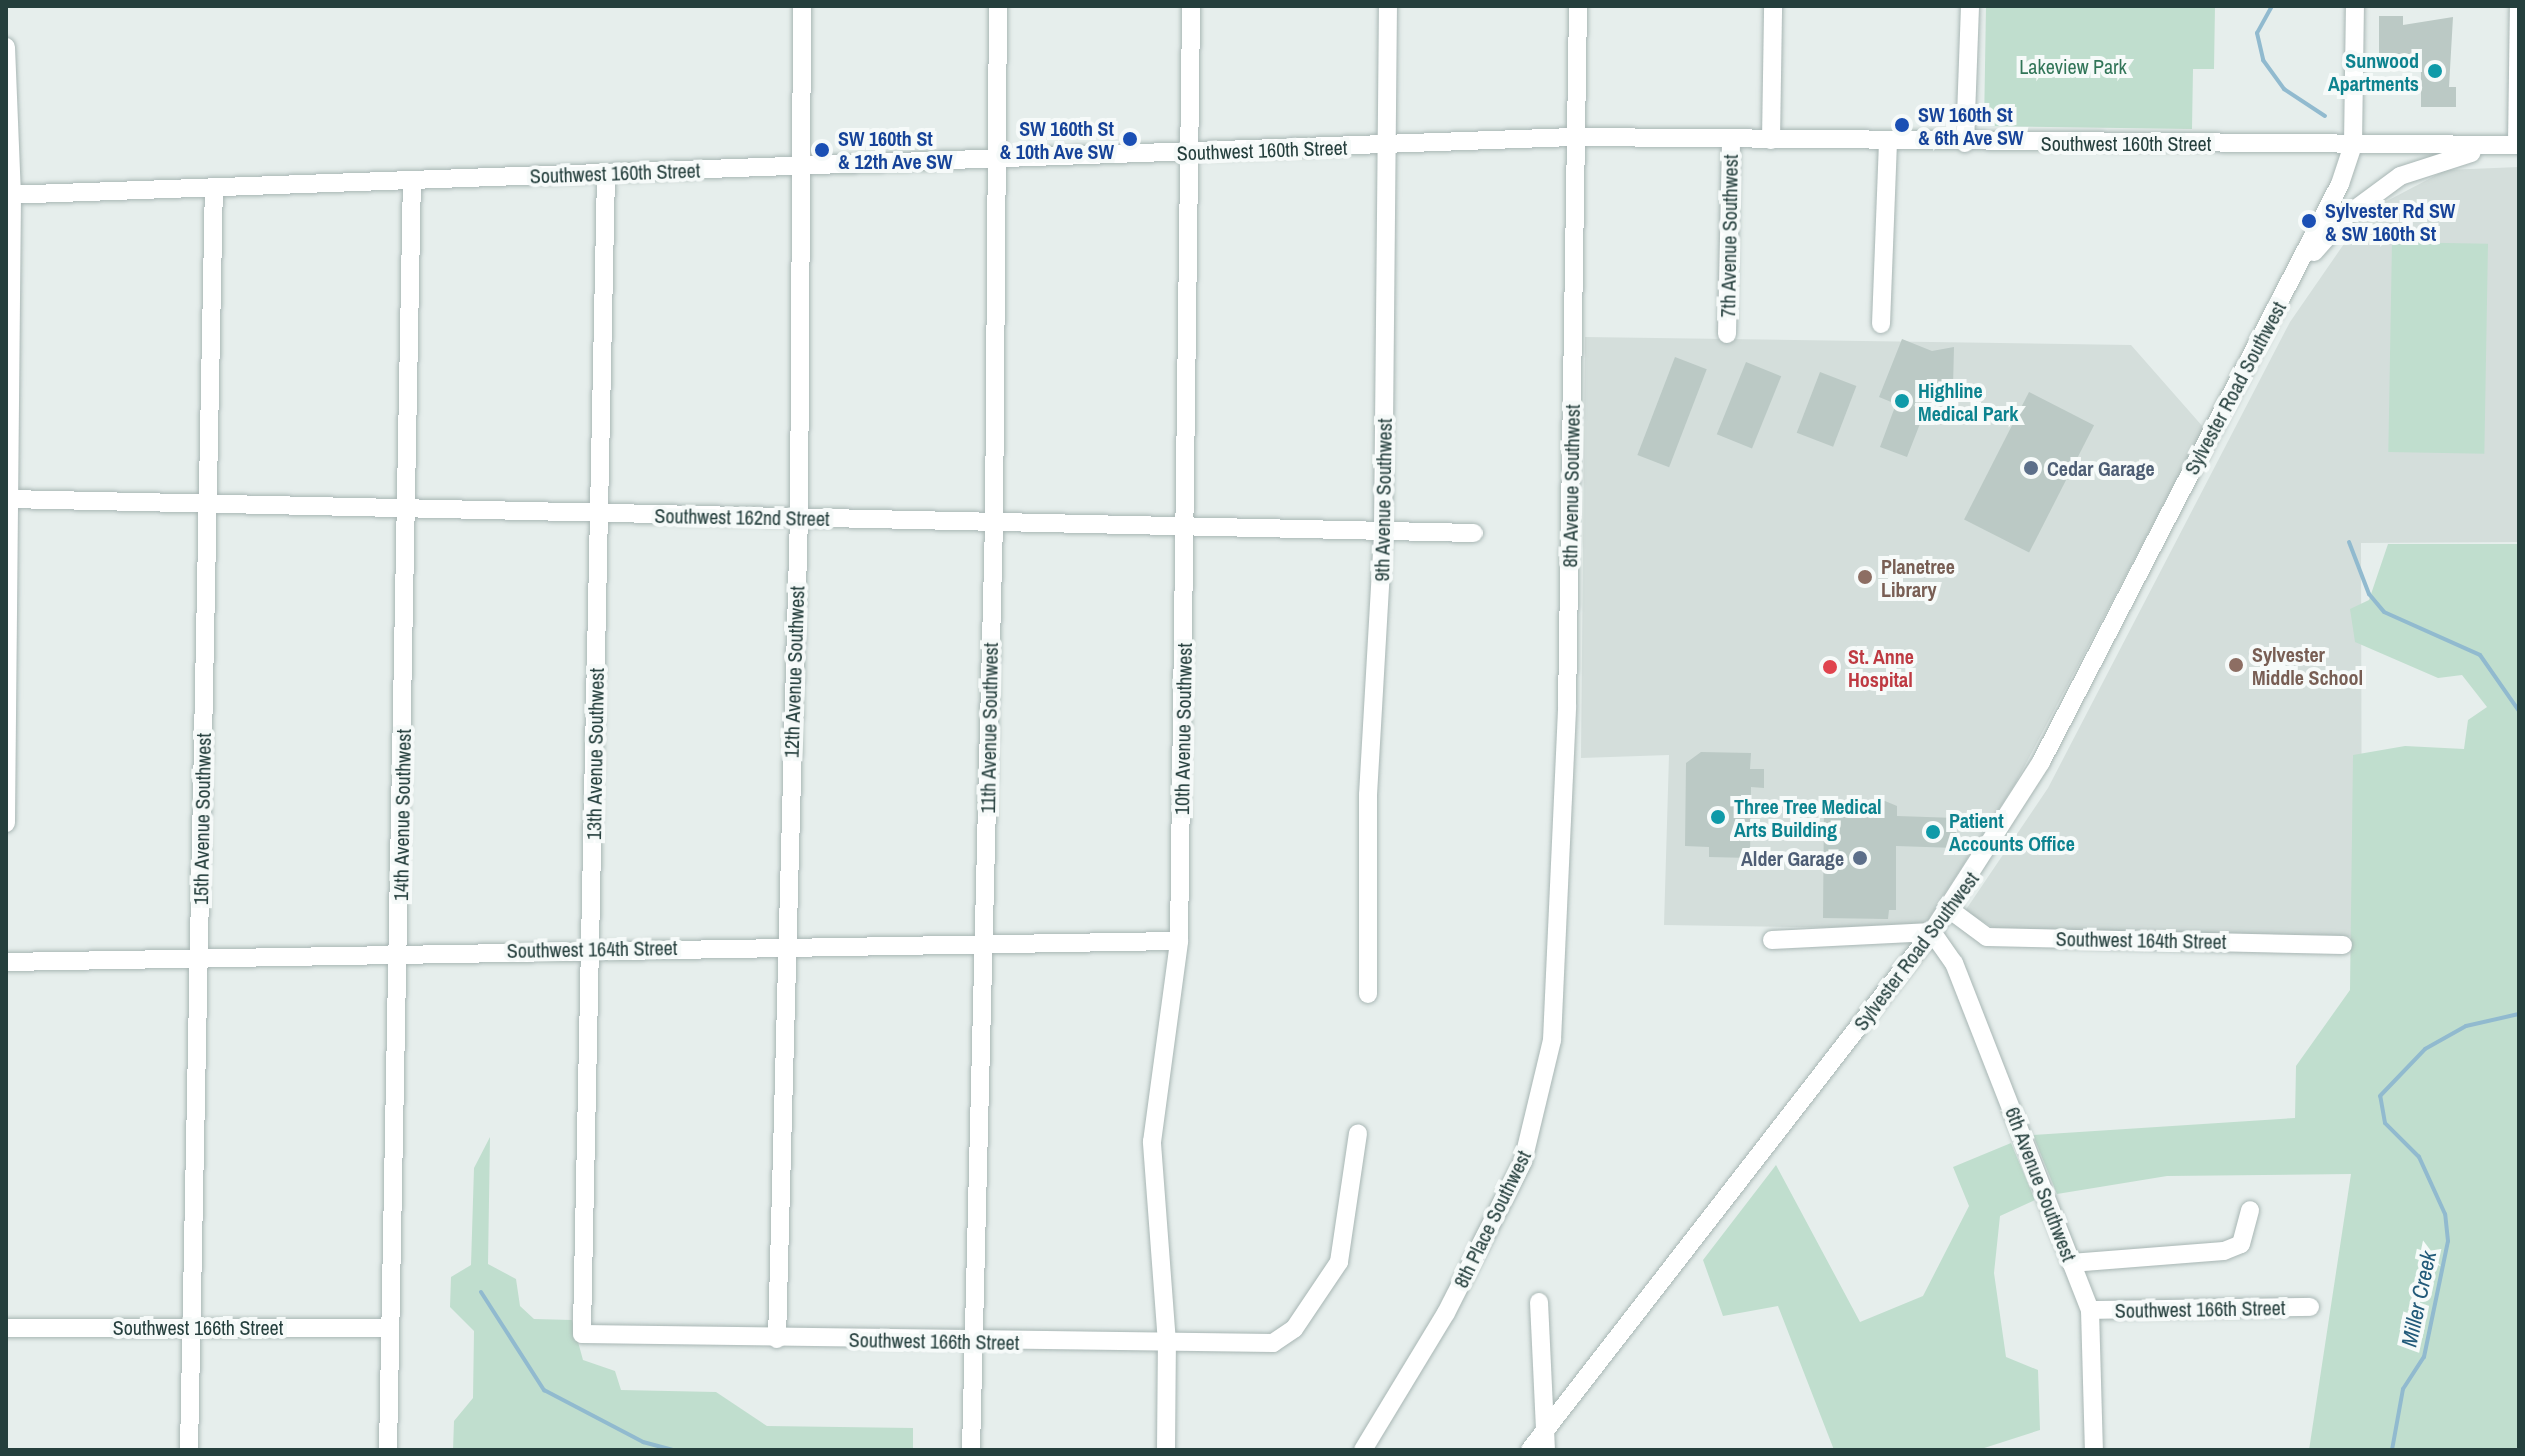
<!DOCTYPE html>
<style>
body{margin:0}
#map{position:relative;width:2525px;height:1456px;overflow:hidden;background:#e6eeec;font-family:"Archivo Narrow",sans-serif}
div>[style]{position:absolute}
.built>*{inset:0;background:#d4dedb}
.green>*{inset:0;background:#c0dece;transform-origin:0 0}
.stream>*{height:4px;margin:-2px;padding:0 2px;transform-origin:2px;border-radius:2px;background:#91bacf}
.building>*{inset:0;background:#bbc9c5;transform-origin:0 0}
.roads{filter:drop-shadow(0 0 2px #a8b6b4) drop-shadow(0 0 2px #a8b6b4)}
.minor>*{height:18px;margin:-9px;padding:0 9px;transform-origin:9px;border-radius:9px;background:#fff}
.dots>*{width:22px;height:22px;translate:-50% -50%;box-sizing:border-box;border:4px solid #f6faf9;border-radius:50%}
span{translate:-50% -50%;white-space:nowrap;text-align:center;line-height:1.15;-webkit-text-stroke:8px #f6faf9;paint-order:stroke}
.culture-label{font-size:20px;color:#0d838f;font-weight:700}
.right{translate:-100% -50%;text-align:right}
.left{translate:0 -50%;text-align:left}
.park-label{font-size:20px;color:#317558}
.transit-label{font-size:20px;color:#164399;font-weight:700}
.street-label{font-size:20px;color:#253f3d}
.service-label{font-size:20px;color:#4e5e75;font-weight:700}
.education-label{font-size:20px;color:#785e54;font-weight:700}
.health-label{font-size:20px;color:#be3a42;font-weight:700}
.water-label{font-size:22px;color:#225a79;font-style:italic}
.frame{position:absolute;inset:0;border:8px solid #253f3d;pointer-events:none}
</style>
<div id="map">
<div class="built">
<i style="clip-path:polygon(2519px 167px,2519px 542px,2361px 543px,2362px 937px,1994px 928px,1965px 911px,2048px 788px,2290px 322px,2366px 212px,2446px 170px)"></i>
<i style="clip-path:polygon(1585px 337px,2131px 345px,2204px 428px,2015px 784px,1922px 929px,1664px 925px,1669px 755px,1581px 758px)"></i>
</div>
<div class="green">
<i style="clip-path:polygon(1986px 6px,2215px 6px,2214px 69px,2193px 69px,2192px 129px,1984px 126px)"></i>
<i style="left:2392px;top:242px;width:96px;height:210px;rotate:1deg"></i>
<i style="clip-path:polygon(2388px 544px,2519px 544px,2519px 1450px,2309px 1450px,2351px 1174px,2167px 1176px,2057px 1194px,2033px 1135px,2295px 1118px,2296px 1066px,2350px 990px,2353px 755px,2405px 746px,2464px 749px,2468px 720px,2487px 707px,2462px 675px,2438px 678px,2355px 642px,2350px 609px,2369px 600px)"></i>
<i style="clip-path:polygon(490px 1137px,488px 1264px,516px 1279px,520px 1306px,534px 1319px,572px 1320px,583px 1360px,615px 1371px,621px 1390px,716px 1392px,767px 1426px,913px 1428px,913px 1450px,453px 1450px,454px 1421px,473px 1398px,474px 1331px,450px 1307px,451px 1277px,471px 1265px,474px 1168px)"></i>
<i style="clip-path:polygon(2011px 1143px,2035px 1200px,2000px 1216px,1994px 1273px,2006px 1357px,2038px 1370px,2040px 1430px,1978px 1450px,1834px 1450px,1778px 1306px,1723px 1316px,1703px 1260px,1776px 1165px,1860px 1322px,1923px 1296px,1969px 1206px,1953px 1167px)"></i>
</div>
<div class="stream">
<i style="left:2272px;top:6px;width:31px;rotate:119deg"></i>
<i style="left:2257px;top:33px;width:28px;rotate:77deg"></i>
<i style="left:2263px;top:60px;width:36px;rotate:54deg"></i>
<i style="left:2284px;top:89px;width:49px;rotate:33.4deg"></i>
<i style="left:2349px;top:542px;width:56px;rotate:69deg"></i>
<i style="left:2369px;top:594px;width:23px;rotate:50deg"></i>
<i style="left:2384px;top:612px;width:105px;rotate:24.1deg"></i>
<i style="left:2480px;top:655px;width:68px;rotate:55.1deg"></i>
<i style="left:481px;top:1292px;width:117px;rotate:57.3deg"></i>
<i style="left:544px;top:1390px;width:112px;rotate:27.7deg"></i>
<i style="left:643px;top:1442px;width:30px;rotate:15deg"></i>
<i style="left:2392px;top:1450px;width:62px;rotate:-79.8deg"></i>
<i style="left:2403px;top:1389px;width:38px;rotate:-57deg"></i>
<i style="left:2424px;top:1357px;width:118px;rotate:-78.3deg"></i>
<i style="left:2448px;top:1241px;width:27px;rotate:-96deg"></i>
<i style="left:2445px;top:1214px;width:63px;rotate:-114.5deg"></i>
<i style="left:2419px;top:1157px;width:48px;rotate:-135deg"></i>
<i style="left:2385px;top:1123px;width:27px;rotate:-100deg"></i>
<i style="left:2380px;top:1096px;width:65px;rotate:-46.2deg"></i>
<i style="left:2425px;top:1049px;width:47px;rotate:-29.3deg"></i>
<i style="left:2466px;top:1026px;width:54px;rotate:-12.8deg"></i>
</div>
<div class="building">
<i style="clip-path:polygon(2379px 16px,2403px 16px,2403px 25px,2453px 17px,2449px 87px,2456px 87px,2456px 107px,2421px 107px,2421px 54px,2379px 54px)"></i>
<i style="clip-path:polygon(1902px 339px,1932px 351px,1954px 347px,1953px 387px,1922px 386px,1914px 406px,1925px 411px,1907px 457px,1880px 447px,1896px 404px,1879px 397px)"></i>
<i style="left:1675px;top:357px;width:34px;height:105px;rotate:21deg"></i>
<i style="left:1746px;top:362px;width:38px;height:78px;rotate:22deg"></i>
<i style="left:1820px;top:372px;width:39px;height:65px;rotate:21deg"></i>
<i style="left:2029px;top:392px;width:73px;height:143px;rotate:27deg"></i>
<i style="clip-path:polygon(1701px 752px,1751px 753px,1750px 769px,1764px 769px,1764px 788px,1751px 787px,1750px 858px,1709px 857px,1709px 847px,1685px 846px,1686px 763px)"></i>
<i style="clip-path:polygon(1824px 800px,1885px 801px,1897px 806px,1897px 816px,1956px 818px,1956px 848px,1896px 846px,1896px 910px,1889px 910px,1888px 919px,1823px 918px)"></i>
</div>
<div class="roads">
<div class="minor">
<i style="left:6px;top:47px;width:148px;rotate:87.7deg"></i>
<i style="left:12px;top:195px;width:628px;rotate:90.55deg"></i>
<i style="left:1771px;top:140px;width:134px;rotate:-89.1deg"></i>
<i style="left:1965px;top:143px;width:137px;rotate:-87.9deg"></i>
<i style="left:2517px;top:145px;width:139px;rotate:-89.2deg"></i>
<i style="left:606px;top:174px;width:1160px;rotate:91.19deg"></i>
<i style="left:582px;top:1334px;width:691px;rotate:0.75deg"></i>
<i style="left:1273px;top:1343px;width:25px;rotate:-34deg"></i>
<i style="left:1294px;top:1329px;width:81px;rotate:-56.1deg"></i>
<i style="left:1339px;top:1262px;width:130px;rotate:-81.6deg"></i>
<i style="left:6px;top:195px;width:1571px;rotate:-2.12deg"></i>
<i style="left:1576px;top:137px;width:943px;rotate:0.49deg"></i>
<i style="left:2314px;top:252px;width:48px;rotate:-48.4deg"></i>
<i style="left:2346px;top:216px;width:67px;rotate:-36.5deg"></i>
<i style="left:2400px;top:176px;width:75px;rotate:-17.9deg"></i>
<i style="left:1881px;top:324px;width:183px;rotate:-87.8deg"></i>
<i style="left:1727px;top:334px;width:195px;rotate:-88.8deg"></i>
<i style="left:9px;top:499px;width:1465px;rotate:1.33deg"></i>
<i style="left:1949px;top:909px;width:47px;rotate:36.4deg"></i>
<i style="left:1987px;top:937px;width:356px;rotate:1.3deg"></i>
<i style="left:1932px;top:932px;width:38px;rotate:55deg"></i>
<i style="left:1954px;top:963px;width:373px;rotate:68.6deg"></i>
<i style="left:2090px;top:1310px;width:140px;rotate:88.4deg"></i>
<i style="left:1772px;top:940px;width:160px;rotate:-2.9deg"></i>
<i style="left:6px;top:962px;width:1173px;rotate:-1.03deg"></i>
<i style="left:1368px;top:994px;width:199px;rotate:-90deg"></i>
<i style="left:1368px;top:795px;width:262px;rotate:-86.7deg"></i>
<i style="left:1383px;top:533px;width:527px;rotate:-89.46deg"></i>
<i style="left:2071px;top:1263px;width:153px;rotate:-4.5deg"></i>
<i style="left:2224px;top:1251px;width:18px;rotate:-22deg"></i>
<i style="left:2241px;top:1244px;width:35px;rotate:-75deg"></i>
<i style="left:1539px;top:1302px;width:148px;rotate:87.3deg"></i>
<i style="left:2090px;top:1310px;width:220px;rotate:-0.8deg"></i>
<i style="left:6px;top:1328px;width:384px"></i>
<i style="left:777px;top:1339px;width:821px;rotate:-88.47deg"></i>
<i style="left:799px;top:518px;width:512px;rotate:-89.66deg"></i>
<i style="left:189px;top:1450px;width:1262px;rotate:-88.87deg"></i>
<i style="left:388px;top:1450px;width:1269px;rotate:-88.92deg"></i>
<i style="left:971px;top:1450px;width:927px;rotate:-88.58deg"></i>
<i style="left:994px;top:523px;width:517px;rotate:-89.56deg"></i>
<i style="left:1166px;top:1450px;width:107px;rotate:-89.5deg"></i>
<i style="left:1167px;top:1343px;width:202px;rotate:-94.3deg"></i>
<i style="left:1152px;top:1142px;width:203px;rotate:-82.3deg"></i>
<i style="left:1179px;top:941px;width:935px;rotate:-89.26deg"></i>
<i style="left:1363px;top:1450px;width:160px;rotate:-58.8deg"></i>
<i style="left:1446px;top:1313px;width:170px;rotate:-63.1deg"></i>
<i style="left:1523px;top:1161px;width:124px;rotate:-76.5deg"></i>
<i style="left:1552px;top:1040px;width:333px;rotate:-87.4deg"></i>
<i style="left:1567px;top:707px;width:701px;rotate:-89.1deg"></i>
<i style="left:1530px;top:1450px;width:656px;rotate:-52.19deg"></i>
<i style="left:1932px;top:932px;width:202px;rotate:-57.3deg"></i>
<i style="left:2041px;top:762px;width:651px;rotate:-62.65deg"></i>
<i style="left:2340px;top:184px;width:41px;rotate:-71.6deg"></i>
<i style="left:2353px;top:145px;width:139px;rotate:-89.2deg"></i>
</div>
</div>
<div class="dots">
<i style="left:2435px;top:71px;background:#0f9aa8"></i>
<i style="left:1902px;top:125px;background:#1a4fb4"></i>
<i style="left:1130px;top:139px;background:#1a4fb4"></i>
<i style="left:822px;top:150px;background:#1a4fb4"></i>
<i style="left:2309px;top:221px;background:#1a4fb4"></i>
<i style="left:1902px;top:401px;background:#0f9aa8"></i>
<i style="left:2031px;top:468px;background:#5c6f8a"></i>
<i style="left:1865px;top:577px;background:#8d6e63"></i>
<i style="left:2236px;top:665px;background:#8d6e63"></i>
<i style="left:1830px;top:667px;background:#e0444e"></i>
<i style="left:1718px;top:817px;background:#0f9aa8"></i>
<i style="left:1933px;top:832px;background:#0f9aa8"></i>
<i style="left:1860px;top:858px;background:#5c6f8a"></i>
</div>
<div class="culture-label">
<span class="right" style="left:2419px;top:72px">Sunwood<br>Apartments</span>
<span class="left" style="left:1918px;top:402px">Highline<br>Medical Park</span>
<span class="left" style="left:1734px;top:818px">Three Tree Medical<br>Arts Building</span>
<span class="left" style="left:1949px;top:832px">Patient<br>Accounts Office</span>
</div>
<div class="park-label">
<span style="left:2073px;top:66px">Lakeview Park</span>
</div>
<div class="transit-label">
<span class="left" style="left:1918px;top:126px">SW 160th St<br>&amp; 6th Ave SW</span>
<span class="right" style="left:1114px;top:140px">SW 160th St<br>&amp; 10th Ave SW</span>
<span class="left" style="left:838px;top:150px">SW 160th St<br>&amp; 12th Ave SW</span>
<span class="left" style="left:2325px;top:222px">Sylvester Rd SW<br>&amp; SW 160th St</span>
</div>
<div class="street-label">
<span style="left:2126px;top:143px">Southwest 160th Street</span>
<span style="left:1262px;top:150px;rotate:-2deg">Southwest 160th Street</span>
<span style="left:615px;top:173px;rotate:-2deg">Southwest 160th Street</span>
<span style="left:1729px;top:236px;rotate:-89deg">7th Avenue Southwest</span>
<span style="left:2235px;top:388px;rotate:-62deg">Sylvester Road Southwest</span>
<span style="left:1571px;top:486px;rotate:-89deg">8th Avenue Southwest</span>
<span style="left:1383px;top:500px;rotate:-89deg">9th Avenue Southwest</span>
<span style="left:742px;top:517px;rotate:1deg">Southwest 162nd Street</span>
<span style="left:794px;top:672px;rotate:-88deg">12th Avenue Southwest</span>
<span style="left:989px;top:728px;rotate:-89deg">11th Avenue Southwest</span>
<span style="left:1183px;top:729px;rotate:-89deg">10th Avenue Southwest</span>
<span style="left:595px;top:754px;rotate:-89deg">13th Avenue Southwest</span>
<span style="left:402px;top:815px;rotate:-89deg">14th Avenue Southwest</span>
<span style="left:202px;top:819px;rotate:-89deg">15th Avenue Southwest</span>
<span style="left:2141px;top:940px;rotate:1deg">Southwest 164th Street</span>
<span style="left:592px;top:949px;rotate:-1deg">Southwest 164th Street</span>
<span style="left:1916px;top:951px;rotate:-53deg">Sylvester Road Southwest</span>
<span style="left:2041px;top:1184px;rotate:69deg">6th Avenue Southwest</span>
<span style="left:1492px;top:1219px;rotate:-64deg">8th Place Southwest</span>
<span style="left:2200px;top:1309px;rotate:-1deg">Southwest 166th Street</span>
<span style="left:198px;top:1327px">Southwest 166th Street</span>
<span style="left:934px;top:1341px;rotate:1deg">Southwest 166th Street</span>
</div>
<div class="service-label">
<span class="left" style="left:2047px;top:468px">Cedar Garage</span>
<span class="right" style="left:1844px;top:858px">Alder Garage</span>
</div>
<div class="education-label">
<span class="left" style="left:1881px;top:578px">Planetree<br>Library</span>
<span class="left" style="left:2252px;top:666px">Sylvester<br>Middle School</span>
</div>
<div class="health-label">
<span class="left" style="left:1848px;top:668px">St. Anne<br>Hospital</span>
</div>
<div class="water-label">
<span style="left:2419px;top:1299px;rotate:-78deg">Miller Creek</span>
</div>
<div class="frame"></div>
</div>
